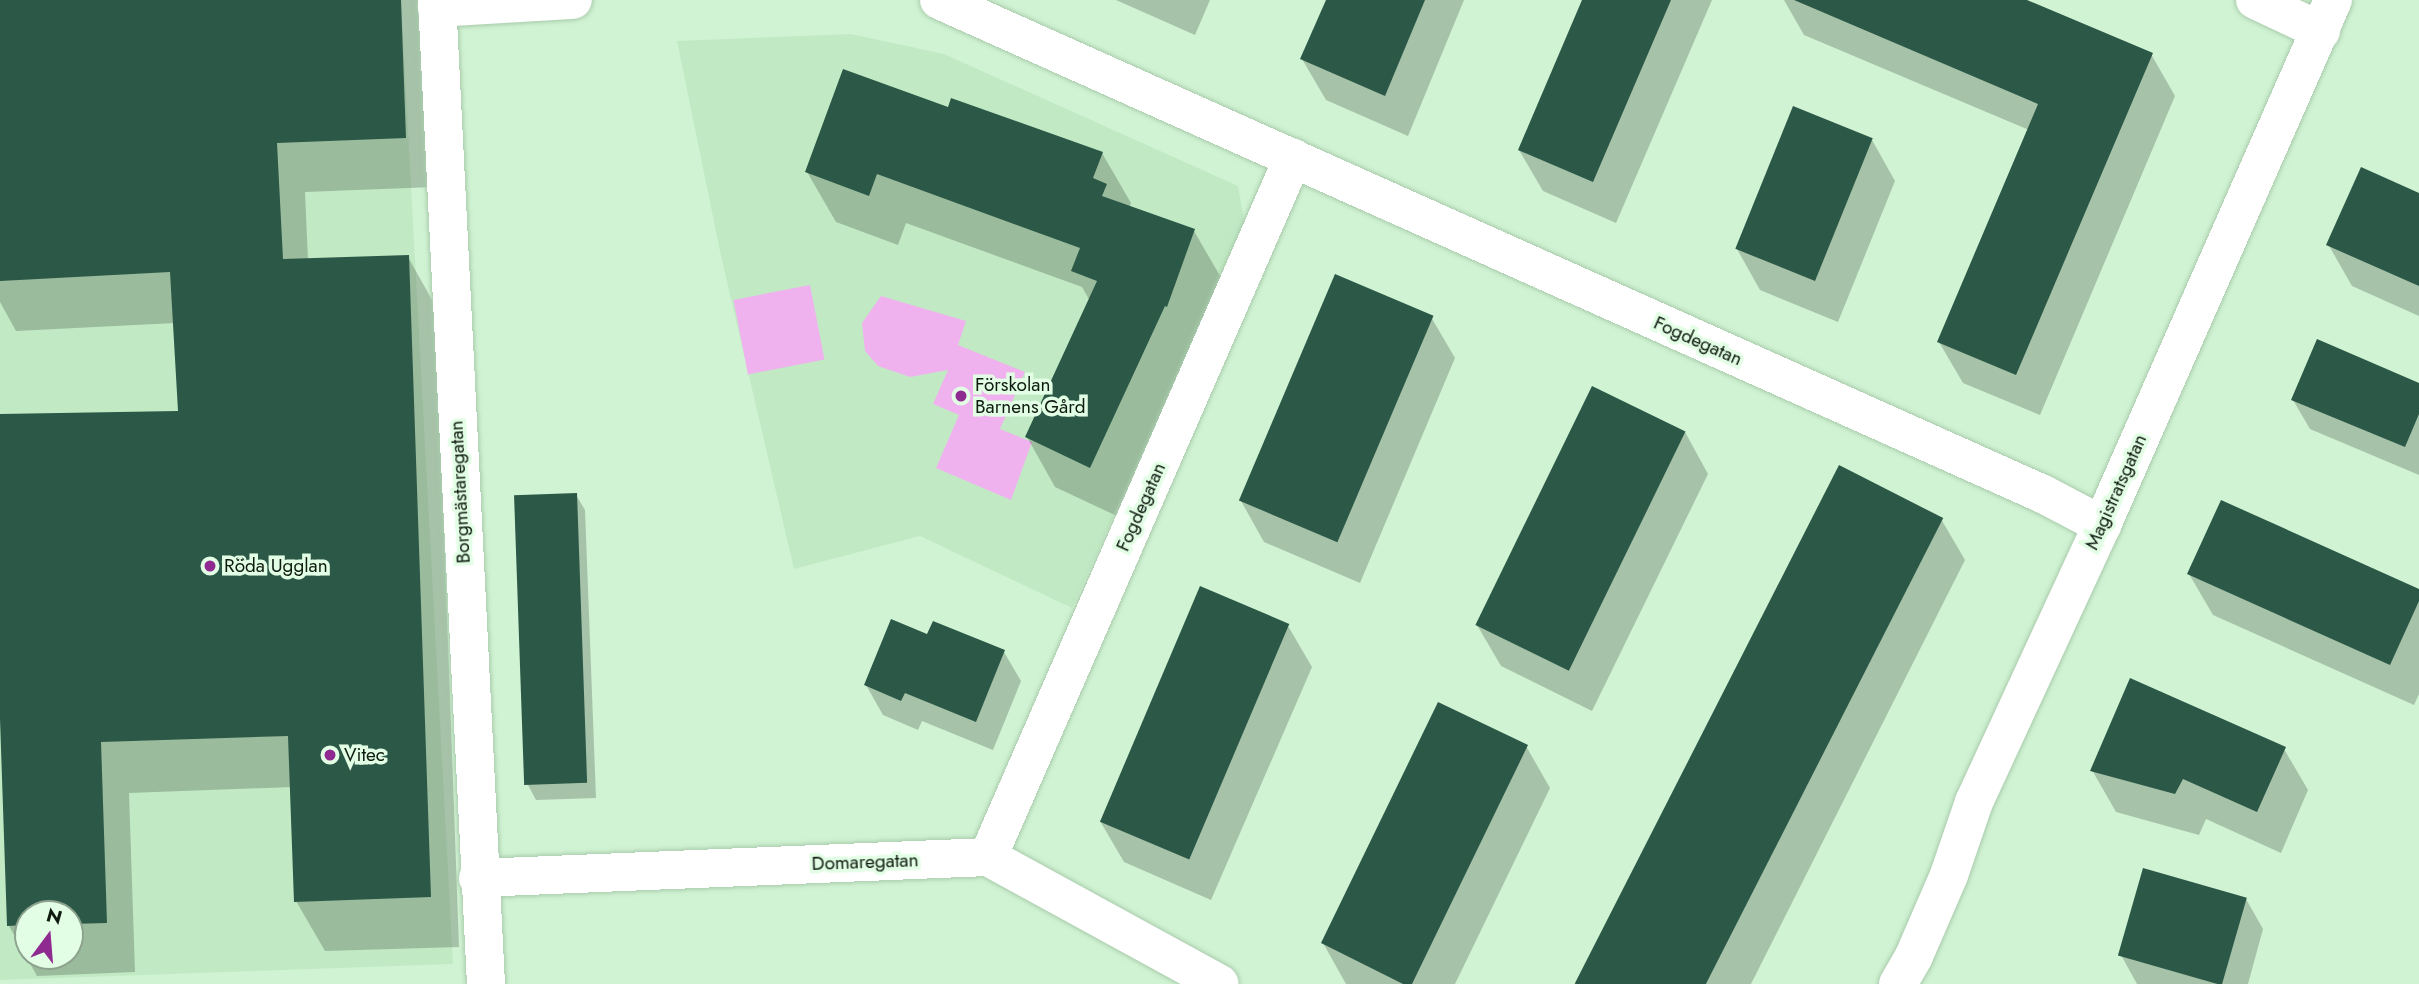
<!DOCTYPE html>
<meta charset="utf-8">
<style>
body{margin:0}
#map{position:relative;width:2419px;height:984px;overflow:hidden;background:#d0f3d3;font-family:Jost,sans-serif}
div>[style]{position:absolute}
.built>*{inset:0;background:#c1eac4}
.green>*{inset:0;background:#f0b2ee;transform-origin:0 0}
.shadow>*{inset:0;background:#0003}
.building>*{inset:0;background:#2c5848;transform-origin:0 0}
.roads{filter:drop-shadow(0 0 2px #a9cbac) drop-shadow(0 0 2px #a9cbac)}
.minor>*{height:38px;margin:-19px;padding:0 19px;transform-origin:19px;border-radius:19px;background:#fff}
.dots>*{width:19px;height:19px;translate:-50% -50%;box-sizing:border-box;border:4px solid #e2fee4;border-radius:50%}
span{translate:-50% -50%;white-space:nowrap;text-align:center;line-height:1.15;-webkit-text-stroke:7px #e2fee4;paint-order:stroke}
.street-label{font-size:19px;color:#0f1b10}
.poi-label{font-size:19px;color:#0f1b10}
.left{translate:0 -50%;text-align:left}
.north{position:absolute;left:14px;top:900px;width:70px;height:70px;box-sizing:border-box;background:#e2fee4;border:2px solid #8ea38f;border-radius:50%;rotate:16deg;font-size:19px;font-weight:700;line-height:28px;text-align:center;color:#0f1b10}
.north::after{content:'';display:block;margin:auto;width:24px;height:32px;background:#8f2a90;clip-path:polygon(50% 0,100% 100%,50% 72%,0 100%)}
</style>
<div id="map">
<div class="built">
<i style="clip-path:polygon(evenodd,0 0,401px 0,453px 964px,0 980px,0 0,28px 914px,70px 914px,70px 956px,28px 956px,28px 914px)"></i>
<i style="clip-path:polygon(851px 34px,944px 54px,1238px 186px,1245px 225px,1072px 608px,920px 536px,794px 569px,721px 256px,677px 41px)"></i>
</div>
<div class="green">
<i style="left:810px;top:285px;width:76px;height:78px;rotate:79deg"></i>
<i style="clip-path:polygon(881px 296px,966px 321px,958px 345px,1025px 372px,1000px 429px,1032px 442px,1011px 500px,936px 468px,959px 415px,933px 404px,948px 370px,910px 377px,878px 366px,865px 351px,862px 323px)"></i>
</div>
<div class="shadow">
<i style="clip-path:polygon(evenodd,0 0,427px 0,434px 187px,305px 192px,308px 260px,408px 257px,436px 307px,459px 947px,325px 951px,296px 901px,292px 787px,129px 793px,135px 972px,37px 976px,9px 926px,0 667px,0 415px,180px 413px,175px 323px,16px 331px,0 302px,0 0,28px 914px,70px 914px,70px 956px,28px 956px,28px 914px)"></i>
<i style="clip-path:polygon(1116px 0,1210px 0,1195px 35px)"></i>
<i style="clip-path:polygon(1327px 0,1464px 0,1408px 136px,1326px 100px,1302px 59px)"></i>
<i style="clip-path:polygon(1584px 0,1712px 0,1616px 223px,1543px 191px,1519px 150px)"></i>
<i style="clip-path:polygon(1784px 0,2023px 0,2151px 54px,2175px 96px,2040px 415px,1963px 383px,1939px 342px,2029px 130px,1804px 35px)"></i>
<i style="clip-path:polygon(949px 109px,1102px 153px,1131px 203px,1129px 208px,1194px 231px,1223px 281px,1119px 517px,1055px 487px,1027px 437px,1090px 301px,1082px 287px,906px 223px,898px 245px,836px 222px,807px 172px)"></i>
<i style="clip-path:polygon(1872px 140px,1895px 181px,1838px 322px,1760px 290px,1737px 249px)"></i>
<i style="clip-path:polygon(2419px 194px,2419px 316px,2352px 286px,2328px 244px)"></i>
<i style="clip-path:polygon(1431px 317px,1455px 358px,1360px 583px,1264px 542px,1241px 501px)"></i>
<i style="clip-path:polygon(2419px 385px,2419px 475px,2310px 429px,2293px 400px)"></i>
<i style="clip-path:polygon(1685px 432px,1708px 474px,1592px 711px,1501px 666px,1477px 625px)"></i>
<i style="clip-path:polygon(576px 495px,585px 510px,596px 798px,536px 800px,528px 785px)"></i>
<i style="clip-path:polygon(1941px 519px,1965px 560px,1751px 984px,1578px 984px)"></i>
<i style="clip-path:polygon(2189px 574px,2419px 591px,2419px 694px,2414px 705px,2213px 615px)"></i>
<i style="clip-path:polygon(1288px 626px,1312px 667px,1211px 900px,1124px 862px,1100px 821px)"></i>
<i style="clip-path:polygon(928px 636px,1004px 652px,1021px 681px,993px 750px,922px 721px,918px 730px,883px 715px,866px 685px)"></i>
<i style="clip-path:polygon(1526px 746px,1550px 788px,1455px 984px,1346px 984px,1323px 943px)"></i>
<i style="clip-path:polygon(2284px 749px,2308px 790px,2281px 853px,2206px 819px,2199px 835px,2116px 812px,2092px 770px)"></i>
<i style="clip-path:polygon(2246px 899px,2263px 929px,2248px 984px,2137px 984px,2121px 955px)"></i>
</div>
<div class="building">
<i style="clip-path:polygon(0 0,401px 0,406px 138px,277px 143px,283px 259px,409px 255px,431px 897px,294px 902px,288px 736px,101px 742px,107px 923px,70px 924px,70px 914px,28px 914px,28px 925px,7px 926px,0 719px,0 414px,178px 411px,170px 272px,0 281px)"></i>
<i style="clip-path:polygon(1326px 0,1425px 0,1385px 96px,1300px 59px)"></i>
<i style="clip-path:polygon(1582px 0,1671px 0,1593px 182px,1518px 150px)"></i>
<i style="clip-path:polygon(1794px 0,2027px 0,2153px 53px,2016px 375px,1937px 342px,2038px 104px)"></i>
<i style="clip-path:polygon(843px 69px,948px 107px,951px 98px,1103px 152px,1093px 178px,1107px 184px,1102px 196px,1195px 229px,1167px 307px,1165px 306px,1090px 468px,1025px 437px,1097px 281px,1071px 271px,1080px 248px,877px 174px,869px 196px,805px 172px)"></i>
<i style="left:1793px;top:106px;width:86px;height:154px;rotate:22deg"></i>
<i style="clip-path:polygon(2361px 167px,2419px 193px,2419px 286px,2326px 245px)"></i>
<i style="left:1335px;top:274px;width:107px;height:246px;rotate:23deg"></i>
<i style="clip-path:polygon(2317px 339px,2419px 383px,2419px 414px,2405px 447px,2291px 400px)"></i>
<i style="left:1592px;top:386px;width:104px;height:266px;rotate:26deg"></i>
<i style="left:1839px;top:465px;width:117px;height:582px;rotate:27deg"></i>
<i style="left:577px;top:493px;width:290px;height:63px;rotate:88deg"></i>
<i style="clip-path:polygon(2221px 500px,2419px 589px,2419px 601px,2390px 665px,2187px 574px)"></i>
<i style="left:1200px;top:586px;width:97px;height:256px;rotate:23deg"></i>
<i style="clip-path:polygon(891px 619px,927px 634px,933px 621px,1005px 650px,976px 722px,905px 693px,901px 701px,864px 685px)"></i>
<i style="clip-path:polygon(2130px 678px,2286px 747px,2257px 812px,2183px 779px,2175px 794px,2090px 771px)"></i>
<i style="clip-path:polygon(1438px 702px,1528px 745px,1412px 984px,1403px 984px,1321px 943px)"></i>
<i style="left:2143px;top:868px;width:108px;height:91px;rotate:16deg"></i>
</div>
<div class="roads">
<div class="minor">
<i style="left:437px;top:0;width:985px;rotate:87.15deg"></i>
<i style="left:939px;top:0;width:1209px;rotate:24.11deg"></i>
<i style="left:2043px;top:494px;width:67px;rotate:27.7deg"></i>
<i style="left:2255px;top:0;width:73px;rotate:25.2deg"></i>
<i style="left:437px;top:8px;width:136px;rotate:-3.4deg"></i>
<i style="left:988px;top:857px;width:763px;rotate:-66.43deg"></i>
<i style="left:478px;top:878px;width:510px;rotate:-2.36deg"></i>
<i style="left:988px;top:857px;width:264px;rotate:28.7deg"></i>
<i style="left:1898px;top:984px;width:32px;rotate:-60deg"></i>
<i style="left:1914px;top:956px;width:88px;rotate:-66.6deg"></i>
<i style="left:1949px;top:875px;width:77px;rotate:-71.1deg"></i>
<i style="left:1974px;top:802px;width:305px;rotate:-65.2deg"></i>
<i style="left:2102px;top:525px;width:574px;rotate:-66.25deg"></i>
</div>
</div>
<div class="dots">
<i style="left:961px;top:396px;background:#8f2a90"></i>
<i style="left:210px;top:566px;background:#8f2a90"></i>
<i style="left:330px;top:755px;background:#8f2a90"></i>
</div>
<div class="street-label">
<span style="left:1698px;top:341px;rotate:24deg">Fogdegatan</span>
<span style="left:460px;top:492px;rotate:-93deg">Borgmästaregatan</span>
<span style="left:2116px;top:492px;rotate:-66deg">Magistratsgatan</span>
<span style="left:1141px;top:507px;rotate:-66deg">Fogdegatan</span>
<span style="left:865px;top:862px;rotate:-2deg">Domaregatan</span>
</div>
<div class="poi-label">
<span class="left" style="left:975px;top:396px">Förskolan<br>Barnens Gård</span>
<span class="left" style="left:224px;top:566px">Röda Ugglan</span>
<span class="left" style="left:344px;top:755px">Vitec</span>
</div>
<div class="north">N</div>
</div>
